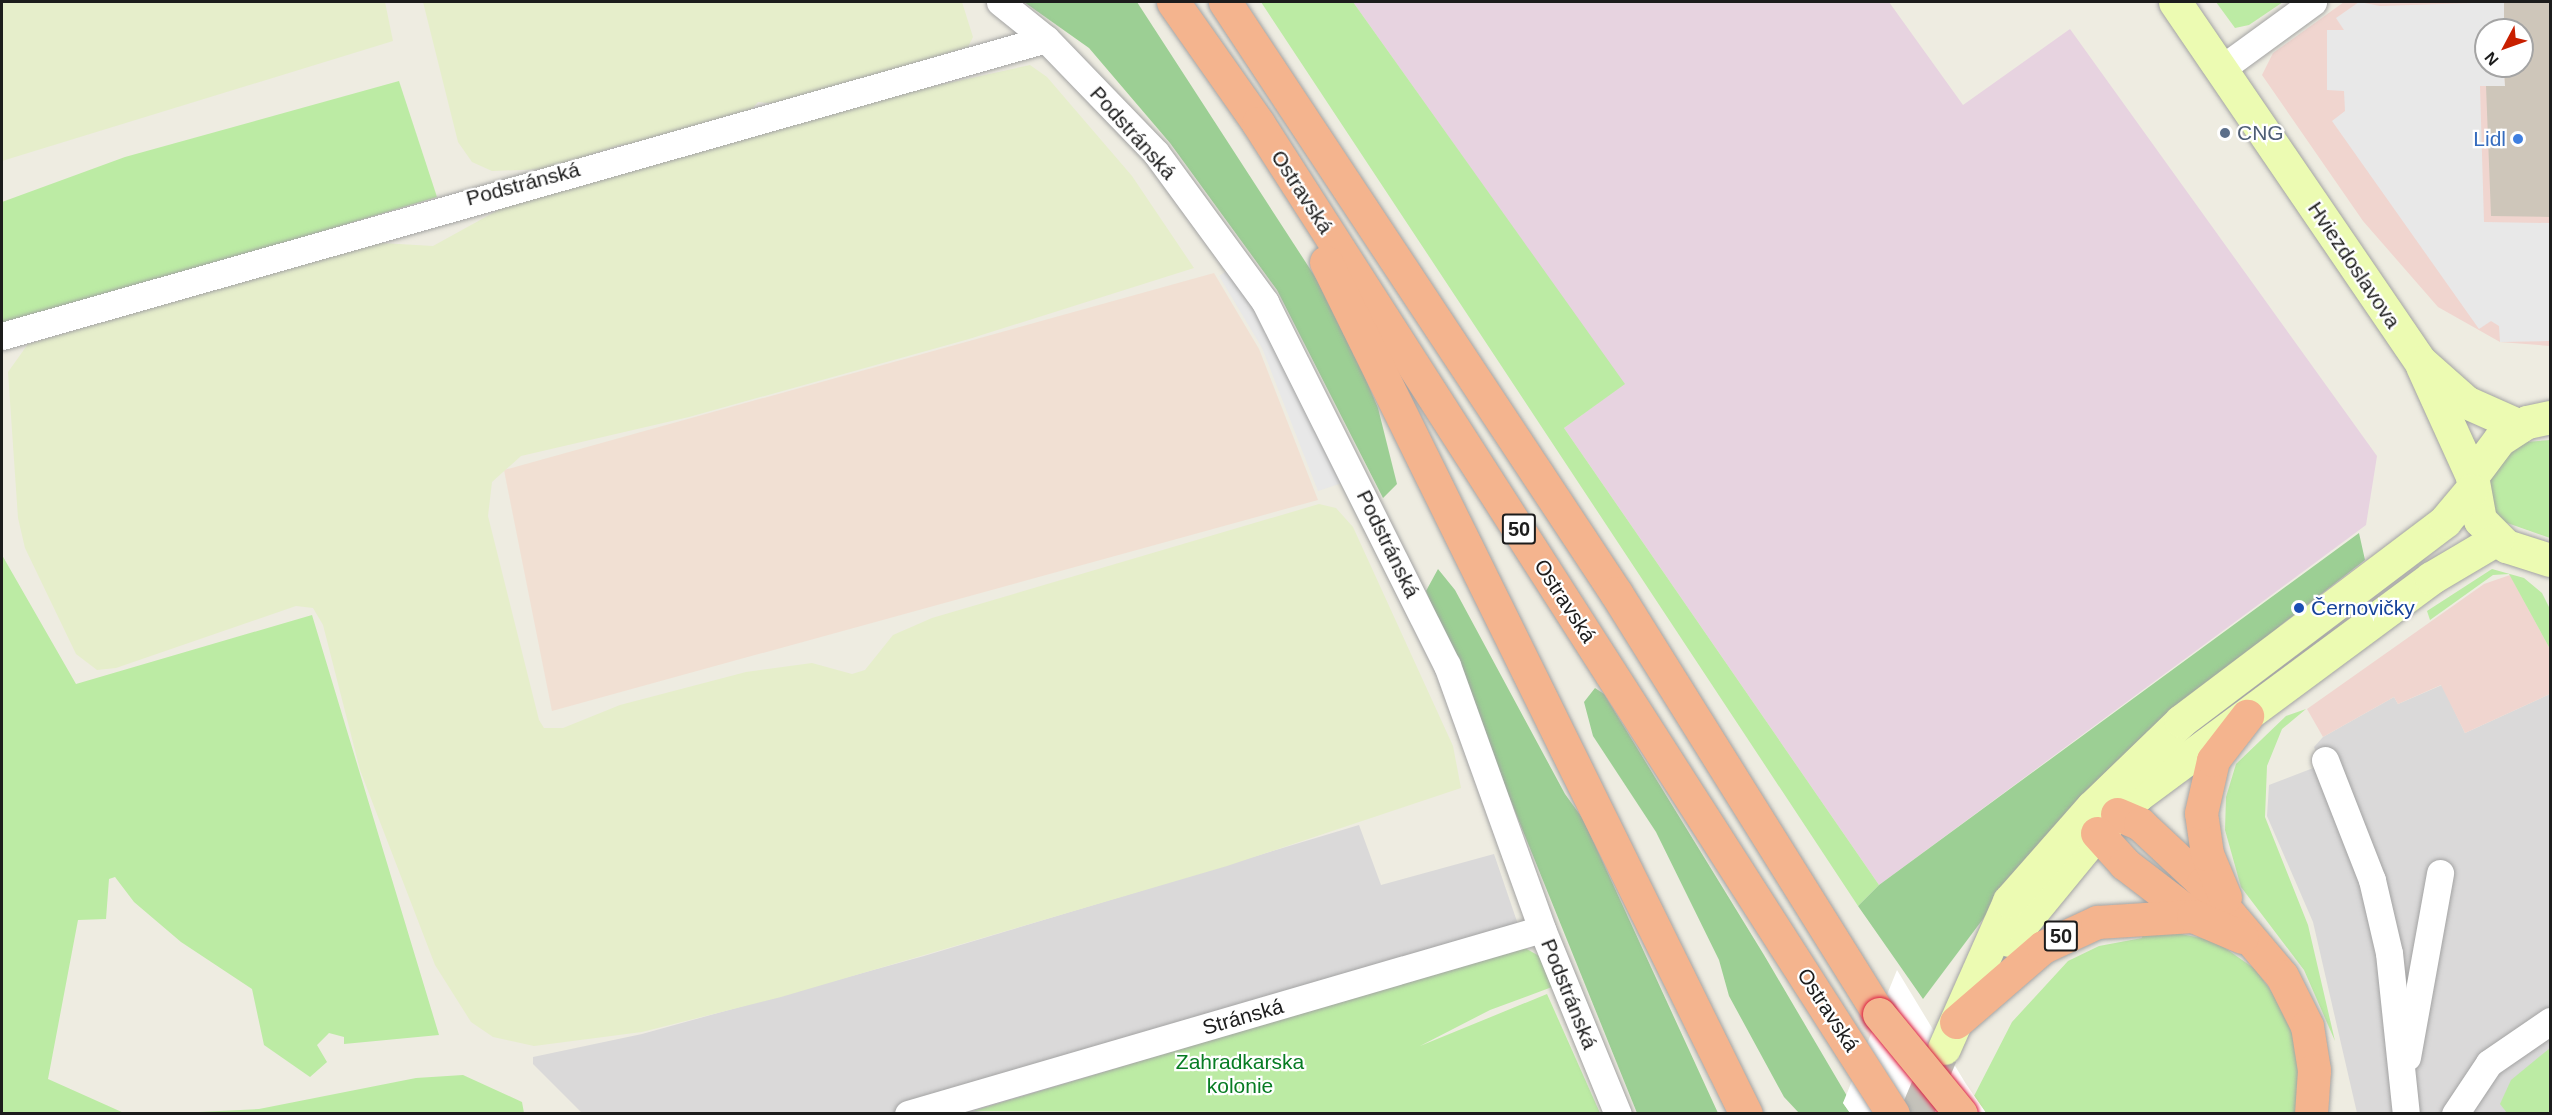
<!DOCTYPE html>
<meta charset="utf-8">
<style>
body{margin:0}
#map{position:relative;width:2552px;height:1115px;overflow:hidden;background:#eeece1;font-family:Arial,sans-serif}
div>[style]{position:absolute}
.residential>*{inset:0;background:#dad9d9}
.commercial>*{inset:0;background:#f0d5cf}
.industrial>*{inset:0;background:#e7d3e0}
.military>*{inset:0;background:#f1e0d3}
.farmland>*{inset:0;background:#e6eecb}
.grass>*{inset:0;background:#bceba4}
.forest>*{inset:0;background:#9ccf94}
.parking>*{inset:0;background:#e8e8e8}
.pier>*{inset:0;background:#fff}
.building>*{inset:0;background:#cec6ba}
.secondary-tunnel>*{height:33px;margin-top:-16.5px;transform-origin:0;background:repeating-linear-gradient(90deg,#c4c2ba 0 33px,transparent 0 49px)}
.roads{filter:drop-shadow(0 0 2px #a3a3a3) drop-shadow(0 0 2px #a3a3a3)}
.minor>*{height:27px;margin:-13.5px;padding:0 13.5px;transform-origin:13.5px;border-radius:13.5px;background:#fff}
.secondary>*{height:33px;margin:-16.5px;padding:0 16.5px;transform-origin:16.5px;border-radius:16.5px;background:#ecfbb2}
.trunk>*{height:33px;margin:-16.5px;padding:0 16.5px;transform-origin:16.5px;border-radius:16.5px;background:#f4b48e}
.bridges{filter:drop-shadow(0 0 2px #dc1d41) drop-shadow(0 0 2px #dc1d41)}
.trunk-bridge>*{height:33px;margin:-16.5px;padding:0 16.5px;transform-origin:16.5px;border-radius:16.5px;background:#f4b48e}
.dots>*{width:16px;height:16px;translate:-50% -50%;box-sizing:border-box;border:3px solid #fff;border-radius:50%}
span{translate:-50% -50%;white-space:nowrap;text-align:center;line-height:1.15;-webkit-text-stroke:4.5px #fff;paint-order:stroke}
.shield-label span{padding:2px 4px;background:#fff;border:2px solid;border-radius:4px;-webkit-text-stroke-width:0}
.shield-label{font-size:20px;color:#1c1c1c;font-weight:700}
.street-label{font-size:21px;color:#1c1c1c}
.service-label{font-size:21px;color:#4e5e75}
.left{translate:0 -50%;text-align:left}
.shop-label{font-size:21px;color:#366cbe}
.right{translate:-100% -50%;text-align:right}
.transit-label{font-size:21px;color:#164399}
.park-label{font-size:21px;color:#077c23}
.frame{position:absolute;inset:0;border:3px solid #1c1c1c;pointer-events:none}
.north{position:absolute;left:2474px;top:18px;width:60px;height:60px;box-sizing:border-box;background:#fff;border:2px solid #a4a4a4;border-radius:50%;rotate:229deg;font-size:16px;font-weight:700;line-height:24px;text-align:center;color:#1c1c1c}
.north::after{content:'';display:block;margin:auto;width:21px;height:27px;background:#c81f00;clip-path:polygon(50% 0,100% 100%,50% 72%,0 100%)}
</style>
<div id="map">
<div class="residential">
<i style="clip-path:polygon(2442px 685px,2465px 733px,2550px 694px,2550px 1113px,2357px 1113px,2313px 922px,2267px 816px,2269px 785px,2321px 765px,2314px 747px,2323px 737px,2394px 697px,2398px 704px)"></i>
<i style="clip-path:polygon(1359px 825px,1381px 885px,1494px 854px,1524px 942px,1410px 982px,974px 1113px,582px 1113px,533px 1064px,533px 1057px,642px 1034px,924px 956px)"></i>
</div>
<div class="commercial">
<i style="clip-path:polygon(evenodd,2344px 2px,2550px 2px,2550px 346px,2500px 342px,2438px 307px,2363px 221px,2262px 75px,2273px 53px,2344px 2px,2486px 30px,2522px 30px,2522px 66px,2486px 66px,2486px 30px)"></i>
<i style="clip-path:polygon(2510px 575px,2550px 649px,2550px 694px,2465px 733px,2441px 685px,2398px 704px,2394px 697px,2323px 737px,2307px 709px,2484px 584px)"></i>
</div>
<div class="industrial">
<i style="clip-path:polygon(1353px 2px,1889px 2px,1963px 105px,2070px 29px,2377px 456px,2366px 525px,1879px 885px,1564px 428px,1624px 384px)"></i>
</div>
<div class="military">
<i style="clip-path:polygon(1214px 273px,1259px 349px,1318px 500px,552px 711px,504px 470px)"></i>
</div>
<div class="farmland">
<i style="clip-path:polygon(2px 2px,385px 2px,393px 41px,2px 161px)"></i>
<i style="clip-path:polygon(423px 2px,962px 2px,973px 37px,968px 47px,778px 104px,758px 102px,752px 109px,643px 144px,620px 145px,548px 169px,492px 171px,472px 162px,458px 142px)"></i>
<i style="clip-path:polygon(1030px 65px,1047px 77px,1132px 176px,1194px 268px,969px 339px,689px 417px,521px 456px,492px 482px,488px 516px,539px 720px,544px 728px,563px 728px,620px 705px,746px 672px,812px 663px,852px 674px,865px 670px,893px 635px,932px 618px,1319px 504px,1336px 508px,1353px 527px,1453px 746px,1461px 788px,1227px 866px,781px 997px,642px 1032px,534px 1046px,493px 1037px,471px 1022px,435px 965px,360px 770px,323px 625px,313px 608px,296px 606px,116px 668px,97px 670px,76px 654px,25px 548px,18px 518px,8px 372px,28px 344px,355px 248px,382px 243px,433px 246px,511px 203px,627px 168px,643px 168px,786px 122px,809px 121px,843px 106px)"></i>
</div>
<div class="grass">
<i style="clip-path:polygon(1261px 2px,1353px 2px,1625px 384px,1564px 428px,1879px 885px,1858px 906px)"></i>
<i style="clip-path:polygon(2216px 2px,2283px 2px,2249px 25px,2235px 28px)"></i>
<i style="clip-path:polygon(399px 81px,437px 197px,2px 327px,2px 202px,125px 157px)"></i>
<i style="clip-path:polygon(2550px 440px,2550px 538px,2496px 519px,2488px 499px,2489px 474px,2503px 457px,2526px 442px)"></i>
<i style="clip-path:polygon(2px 555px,76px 684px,312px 615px,439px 1035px,344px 1044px,344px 1037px,329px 1033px,317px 1045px,327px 1062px,310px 1077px,264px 1045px,252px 989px,181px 942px,134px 902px,115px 877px,109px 879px,106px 919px,78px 920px,48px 1079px,124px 1113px,2px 1113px)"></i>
<i style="clip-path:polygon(2492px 569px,2524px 578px,2542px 593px,2550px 609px,2550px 649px,2509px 574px,2493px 575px,2430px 620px,2427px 611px)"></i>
<i style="clip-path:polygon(2306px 709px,2282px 729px,2267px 766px,2265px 817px,2308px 925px,2335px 1041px,2304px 970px,2241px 887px,2225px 830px,2226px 797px,2236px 764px,2286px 716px)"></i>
<i style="clip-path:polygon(2143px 926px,2215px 941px,2255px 969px,2285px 1010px,2299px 1058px,2298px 1113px,1986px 1113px,1974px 1096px,2012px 1022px,2068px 961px,2099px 946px,2142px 938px)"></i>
<i style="clip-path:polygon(1523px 947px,1541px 957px,1552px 987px,1490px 1010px,1420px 1046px,1547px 994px,1600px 1113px,973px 1111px)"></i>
<i style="clip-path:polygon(2550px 1048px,2550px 1113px,2507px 1113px,2500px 1104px,2511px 1080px)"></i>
<i style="clip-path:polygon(463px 1075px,522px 1102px,524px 1113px,178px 1113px,259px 1109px,416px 1078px)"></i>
</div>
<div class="forest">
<i style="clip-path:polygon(1024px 2px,1137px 2px,1336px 309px,1378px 408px,1397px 484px,1383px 498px,1277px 290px,1170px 143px,1089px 48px)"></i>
<i style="clip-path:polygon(2359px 533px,2365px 560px,2281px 625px,2040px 843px,1923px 999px,1858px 906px,1879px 885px)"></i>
<i style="clip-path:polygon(1438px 569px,1455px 590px,1565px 794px,1583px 819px,1718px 1113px,1637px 1113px,1426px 591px)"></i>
<i style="clip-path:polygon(1595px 688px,1604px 694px,1764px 955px,1847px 1096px,1843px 1103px,1850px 1113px,1799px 1113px,1784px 1097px,1729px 996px,1719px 960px,1656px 832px,1593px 736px,1584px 702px)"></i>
</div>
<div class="parking">
<i style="clip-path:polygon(2359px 2px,2380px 6px,2504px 2px,2504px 30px,2486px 30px,2486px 66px,2504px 66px,2505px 86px,2480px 86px,2484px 222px,2550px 223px,2550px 341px,2500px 342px,2499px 326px,2491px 321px,2479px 329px,2332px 121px,2345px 111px,2344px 91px,2327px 90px,2327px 30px,2344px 30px,2336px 18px)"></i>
<i style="clip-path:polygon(1237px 264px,1357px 478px,1318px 491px,1262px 348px,1219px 276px)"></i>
</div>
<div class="pier">
<i style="clip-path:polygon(1897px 970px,1966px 1084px,1986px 1113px,1850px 1113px,1843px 1103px)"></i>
</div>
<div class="building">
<i style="clip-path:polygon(2504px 2px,2550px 2px,2550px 217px,2491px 216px,2486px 86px,2505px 86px,2504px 66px,2522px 66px,2522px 30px,2504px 30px)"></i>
</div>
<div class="secondary-tunnel">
<i style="left:1916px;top:1114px;width:64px;rotate:-67deg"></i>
</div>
<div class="roads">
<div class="minor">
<i style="left:1000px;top:2px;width:59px;rotate:38.8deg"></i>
<i style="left:1046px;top:39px;width:158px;rotate:46deg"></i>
<i style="left:1156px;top:153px;width:185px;rotate:53.8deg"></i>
<i style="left:1265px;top:302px;width:406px;rotate:63.4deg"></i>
<i style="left:1447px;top:665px;width:281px;rotate:70.2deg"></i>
<i style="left:1542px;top:929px;width:200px;rotate:67.7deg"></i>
<i style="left:2221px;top:69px;width:114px;rotate:-36.1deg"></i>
<i style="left:2px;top:336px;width:1085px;rotate:-15.88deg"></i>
<i style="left:2325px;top:760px;width:129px;rotate:68.6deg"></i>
<i style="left:2372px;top:880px;width:75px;rotate:76.9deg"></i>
<i style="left:2389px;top:953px;width:162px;rotate:84deg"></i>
<i style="left:2407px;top:1057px;width:187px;rotate:-79.8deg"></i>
<i style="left:908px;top:1114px;width:660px;rotate:-16.27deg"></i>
<i style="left:2455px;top:1114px;width:61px;rotate:-56.3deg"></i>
<i style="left:2489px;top:1063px;width:74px;rotate:-34.5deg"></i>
</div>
<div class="secondary">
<i style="left:2175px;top:2px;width:436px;rotate:55.7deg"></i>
<i style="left:2421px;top:362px;width:60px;rotate:41.6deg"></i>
<i style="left:2466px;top:402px;width:59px;rotate:24deg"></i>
<i style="left:2422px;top:366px;width:121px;rotate:65.6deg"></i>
<i style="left:2472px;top:476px;width:45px;rotate:79.7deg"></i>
<i style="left:2480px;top:520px;width:37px;rotate:45deg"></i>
<i style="left:2506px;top:546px;width:46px;rotate:17.7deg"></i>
<i style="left:2472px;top:476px;width:45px;rotate:-53.1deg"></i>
<i style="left:2499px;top:440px;width:33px;rotate:-33deg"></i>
<i style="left:2527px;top:422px;width:24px;rotate:-12deg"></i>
<i style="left:2009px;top:940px;width:139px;rotate:-50.6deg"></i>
<i style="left:2097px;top:833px;width:56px;rotate:-42.8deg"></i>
<i style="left:2138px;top:795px;width:365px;rotate:-36.5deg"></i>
<i style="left:2431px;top:578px;width:77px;rotate:-30.6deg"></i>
<i style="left:1944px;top:1048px;width:161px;rotate:-66.1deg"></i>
<i style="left:2009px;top:901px;width:125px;rotate:-48.6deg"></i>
<i style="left:2092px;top:807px;width:124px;rotate:-44deg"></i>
<i style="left:2181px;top:721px;width:331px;rotate:-37.1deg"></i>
<i style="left:2445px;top:521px;width:40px;rotate:-50deg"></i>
</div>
<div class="trunk">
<i style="left:1173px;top:2px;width:148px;rotate:54.9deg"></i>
<i style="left:1258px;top:123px;width:1177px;rotate:57.35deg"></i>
<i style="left:1225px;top:2px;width:709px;rotate:56.51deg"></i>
<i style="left:1616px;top:593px;width:496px;rotate:58deg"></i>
<i style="left:1326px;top:262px;width:950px;rotate:63.76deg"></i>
<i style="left:2117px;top:814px;width:25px;rotate:23deg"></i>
<i style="left:2140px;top:824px;width:86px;rotate:43.1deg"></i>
<i style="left:2203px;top:883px;width:122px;rotate:49.7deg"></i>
<i style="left:2282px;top:976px;width:56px;rotate:63.4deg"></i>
<i style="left:2307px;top:1026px;width:45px;rotate:81deg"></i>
<i style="left:2314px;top:1070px;width:44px;rotate:93.9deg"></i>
<i style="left:2097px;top:833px;width:42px;rotate:47.9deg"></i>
<i style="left:2125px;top:864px;width:86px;rotate:37.4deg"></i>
<i style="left:2225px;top:897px;width:47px;rotate:-112.7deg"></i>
<i style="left:2207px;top:854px;width:41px;rotate:-98.3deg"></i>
<i style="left:2201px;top:813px;width:54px;rotate:-77.2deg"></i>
<i style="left:2213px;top:760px;width:56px;rotate:-52.3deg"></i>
<i style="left:1956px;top:1022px;width:115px;rotate:-40.8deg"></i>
<i style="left:2043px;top:947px;width:60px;rotate:-24.8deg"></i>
<i style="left:2097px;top:922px;width:96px;rotate:-3.6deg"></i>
<i style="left:2193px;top:916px;width:53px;rotate:23.2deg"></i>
</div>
</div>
<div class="bridges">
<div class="trunk-bridge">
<i style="left:1879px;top:1014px;width:129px;rotate:50.6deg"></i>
</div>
</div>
<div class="dots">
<i style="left:2225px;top:133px;background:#5c6f8a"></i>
<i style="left:2518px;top:139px;background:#3f7fe0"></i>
<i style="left:2299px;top:608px;background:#1a4fb4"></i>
</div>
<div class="shield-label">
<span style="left:1519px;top:529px">50</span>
<span style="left:2061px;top:936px">50</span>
</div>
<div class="street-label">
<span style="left:1133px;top:133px;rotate:48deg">Podstránská</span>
<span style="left:523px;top:184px;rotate:-15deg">Podstránská</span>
<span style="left:1302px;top:192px;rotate:57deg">Ostravská</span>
<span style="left:2354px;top:265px;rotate:56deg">Hviezdoslavova</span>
<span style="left:1388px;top:544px;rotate:64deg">Podstránská</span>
<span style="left:1565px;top:601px;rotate:57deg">Ostravská</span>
<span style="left:1569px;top:994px;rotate:68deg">Podstránská</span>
<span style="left:1828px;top:1010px;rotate:57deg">Ostravská</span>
<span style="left:1243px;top:1017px;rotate:-16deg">Stránská</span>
</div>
<div class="service-label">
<span class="left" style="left:2237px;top:133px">CNG</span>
</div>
<div class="shop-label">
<span class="right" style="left:2506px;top:139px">Lidl</span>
</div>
<div class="transit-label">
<span class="left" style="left:2311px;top:608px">Černovičky</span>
</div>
<div class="park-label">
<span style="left:1240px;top:1074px">Zahradkarska<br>kolonie</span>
</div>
<div class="frame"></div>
<div class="north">N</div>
</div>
